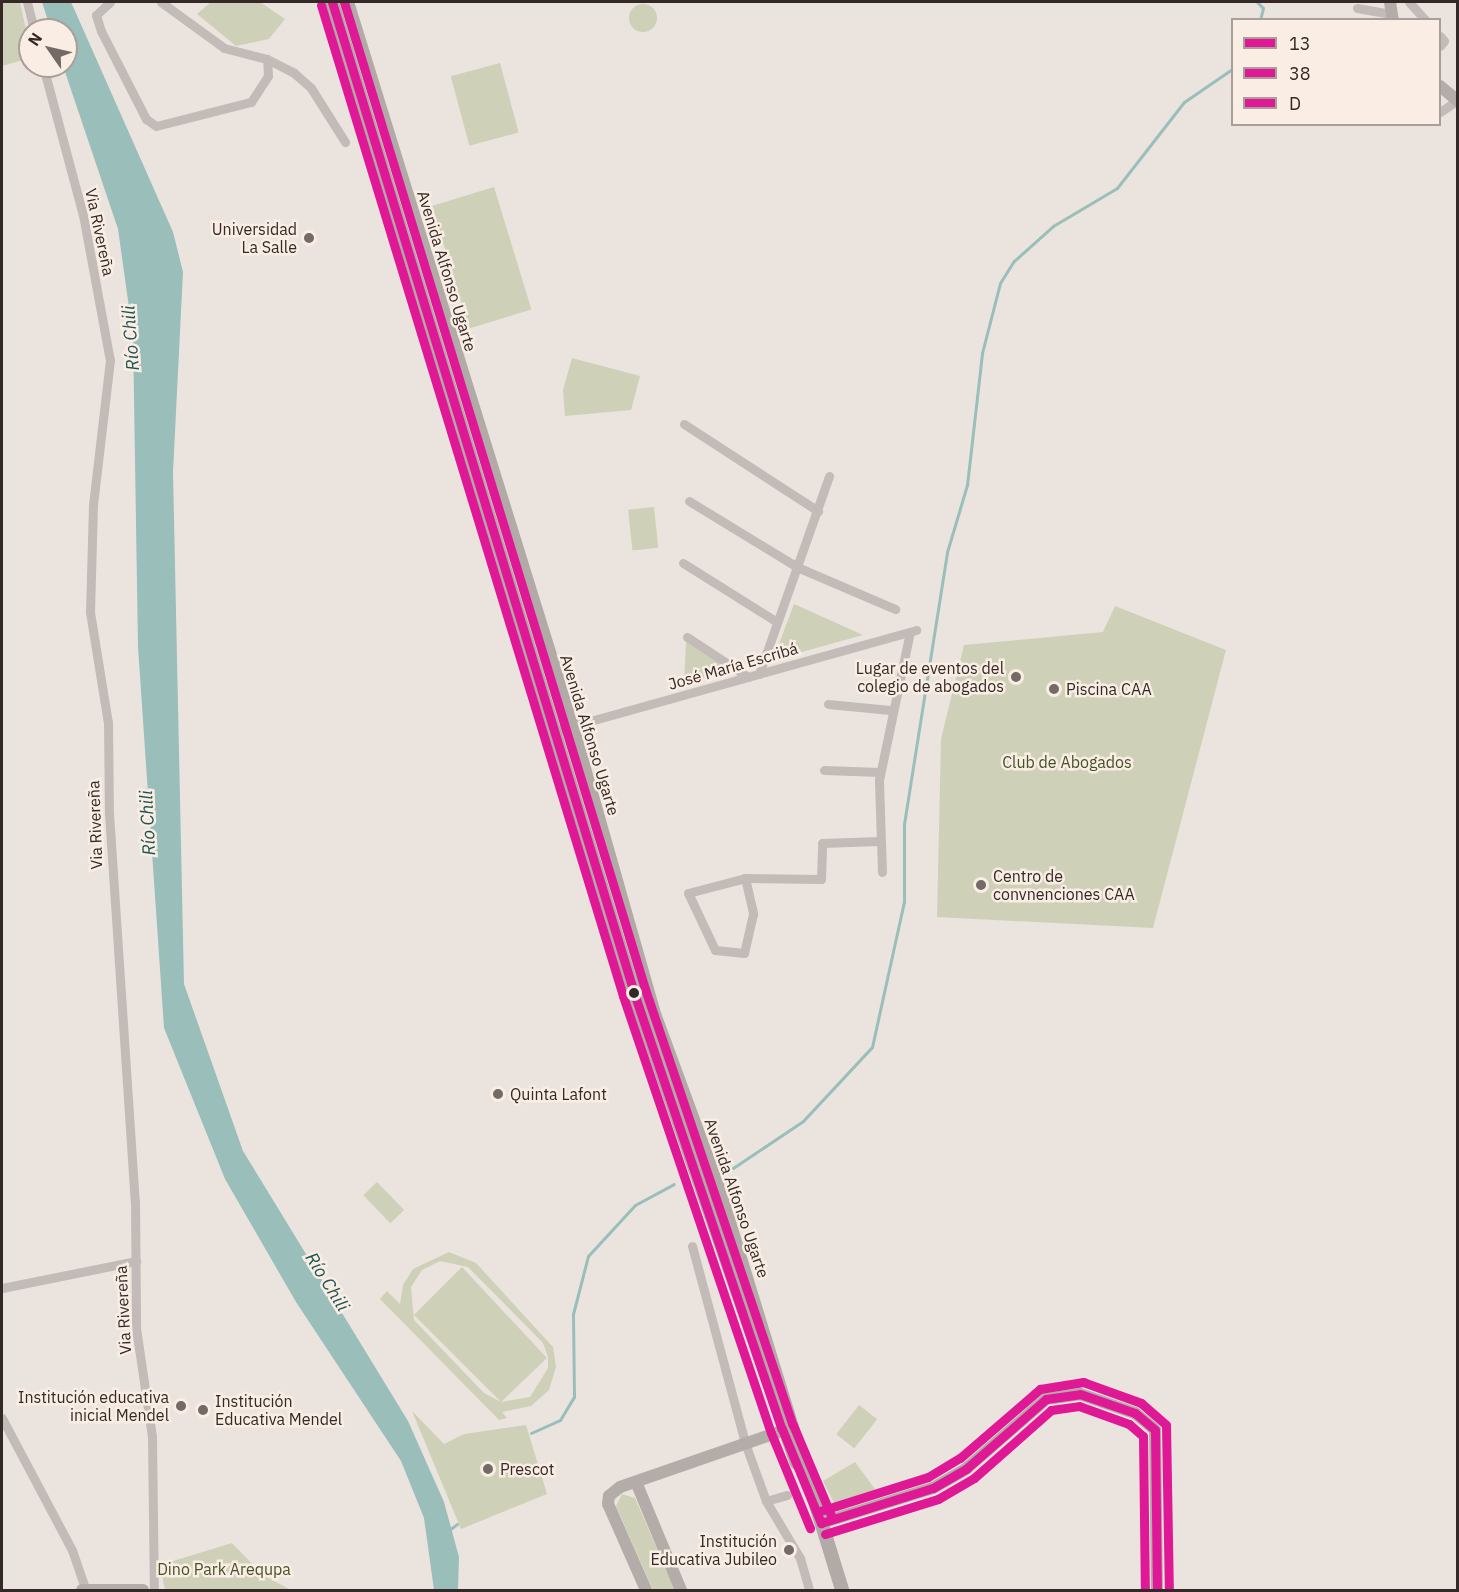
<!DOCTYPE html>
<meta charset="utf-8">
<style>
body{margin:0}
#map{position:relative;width:1459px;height:1592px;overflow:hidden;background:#ebe4de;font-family:"IBM Plex Sans",sans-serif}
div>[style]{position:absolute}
.green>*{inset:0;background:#ced0b8;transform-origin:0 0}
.round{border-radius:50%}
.water>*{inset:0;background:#9abeba}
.stream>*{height:3px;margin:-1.5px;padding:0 1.5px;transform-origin:1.5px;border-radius:1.5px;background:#9abeba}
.street>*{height:9px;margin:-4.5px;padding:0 4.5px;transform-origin:4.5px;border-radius:4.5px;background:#c3bbb7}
.secondary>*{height:12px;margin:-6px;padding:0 6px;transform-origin:6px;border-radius:6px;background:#b4aca8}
.primary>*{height:14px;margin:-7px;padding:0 7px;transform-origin:7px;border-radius:7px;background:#b2aaa6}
.bus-1>*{height:9px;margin:-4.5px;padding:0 4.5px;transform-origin:4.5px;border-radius:4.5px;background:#df1995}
.bus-2>*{height:9px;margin:-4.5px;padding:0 4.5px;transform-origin:4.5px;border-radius:4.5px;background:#df1995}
.bus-3>*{height:9px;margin:-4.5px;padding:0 4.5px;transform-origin:4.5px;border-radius:4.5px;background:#df1995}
.dots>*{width:16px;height:16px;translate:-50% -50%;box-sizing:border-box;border:3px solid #f9ede4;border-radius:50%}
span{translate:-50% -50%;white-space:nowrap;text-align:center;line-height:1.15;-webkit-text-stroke:5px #f9ede4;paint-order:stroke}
.poi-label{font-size:16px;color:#342926}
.right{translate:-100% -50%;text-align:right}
.left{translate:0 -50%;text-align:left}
.street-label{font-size:16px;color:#342926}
.park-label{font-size:16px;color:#47522a}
.water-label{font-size:18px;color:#1c5453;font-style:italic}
.frame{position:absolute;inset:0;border:3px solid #342926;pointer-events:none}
.legend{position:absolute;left:1231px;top:18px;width:210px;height:108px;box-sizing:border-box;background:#f9ede4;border:2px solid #aa9f98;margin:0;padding:8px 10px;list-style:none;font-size:18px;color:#342926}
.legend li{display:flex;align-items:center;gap:12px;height:30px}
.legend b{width:30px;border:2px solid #aa9f98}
.north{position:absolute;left:18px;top:18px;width:60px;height:60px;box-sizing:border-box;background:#f9ede4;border:2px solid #aa9f98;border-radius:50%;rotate:304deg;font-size:16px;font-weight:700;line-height:24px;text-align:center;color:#342926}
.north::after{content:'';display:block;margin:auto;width:21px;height:27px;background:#746a66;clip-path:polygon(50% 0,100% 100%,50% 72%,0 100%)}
</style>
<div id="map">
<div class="green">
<i style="clip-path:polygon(2px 2px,20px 2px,30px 48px,30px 58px,2px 66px)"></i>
<i style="clip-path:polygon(211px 2px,260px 2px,285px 19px,269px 39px,236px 46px,197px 14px)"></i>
<i class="round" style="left:629px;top:4px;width:28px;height:28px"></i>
<i style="left:500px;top:63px;width:72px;height:51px;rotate:75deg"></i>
<i style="left:494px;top:187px;width:128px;height:65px;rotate:73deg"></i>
<i style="clip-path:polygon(572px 358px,640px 376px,631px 410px,565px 416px,563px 390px)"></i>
<i style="left:654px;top:507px;width:41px;height:26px;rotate:84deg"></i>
<i style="clip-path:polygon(794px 604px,863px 635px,773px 660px)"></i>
<i style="clip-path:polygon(1115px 606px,1226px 650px,1153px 928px,937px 917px,941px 739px,964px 645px,1103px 632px)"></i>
<i style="clip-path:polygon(686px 642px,730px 670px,684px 684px)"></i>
<i style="left:377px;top:1182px;width:39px;height:19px;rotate:46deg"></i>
<i style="clip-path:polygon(evenodd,449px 1252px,476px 1263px,553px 1347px,556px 1367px,549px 1390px,531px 1406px,502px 1412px,507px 1418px,499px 1420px,380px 1299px,387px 1291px,400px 1304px,403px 1285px,413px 1269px,449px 1252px,440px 1261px,468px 1267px,543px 1343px,548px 1357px,548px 1368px,530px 1397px,501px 1402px,547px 1358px,462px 1267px,414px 1315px,501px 1402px,484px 1393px,414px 1320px,411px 1287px,422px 1270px,440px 1261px)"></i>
<i style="left:859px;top:1405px;width:23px;height:37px;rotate:38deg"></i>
<i style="clip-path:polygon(412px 1411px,444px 1444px,464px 1434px,526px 1425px,547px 1494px,461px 1529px)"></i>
<i style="clip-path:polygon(855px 1462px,880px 1496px,838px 1511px,823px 1481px)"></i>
<i style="clip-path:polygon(622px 1494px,635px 1498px,675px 1590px,653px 1590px,616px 1506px)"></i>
<i style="clip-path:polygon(232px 1543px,263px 1575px,291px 1590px,165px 1590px,160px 1565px)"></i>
</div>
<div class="water">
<i style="clip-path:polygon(42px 2px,71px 2px,173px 232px,183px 272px,173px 472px,184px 984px,243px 1151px,408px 1421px,444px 1502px,459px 1557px,458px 1590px,434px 1590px,424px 1518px,401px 1461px,296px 1302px,225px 1179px,164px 1028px,138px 647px,133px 336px,118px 229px,63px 66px,66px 30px,51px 30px)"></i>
</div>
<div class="stream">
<i style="left:1257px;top:2px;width:8px;rotate:45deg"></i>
<i style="left:1263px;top:8px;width:12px;rotate:104deg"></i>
<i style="left:733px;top:1168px;width:84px;rotate:-33.9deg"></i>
<i style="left:803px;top:1121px;width:101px;rotate:-47deg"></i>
<i style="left:872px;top:1047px;width:148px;rotate:-77.6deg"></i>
<i style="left:904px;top:902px;width:78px;rotate:-90deg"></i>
<i style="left:904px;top:824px;width:275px;rotate:-81deg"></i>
<i style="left:947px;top:552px;width:70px;rotate:-73.4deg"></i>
<i style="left:967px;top:485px;width:133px;rotate:-83.5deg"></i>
<i style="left:982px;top:353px;width:72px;rotate:-75.6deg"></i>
<i style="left:1000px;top:283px;width:26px;rotate:-58deg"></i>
<i style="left:1014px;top:261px;width:52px;rotate:-41.9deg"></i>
<i style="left:1053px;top:226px;width:74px;rotate:-30.7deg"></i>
<i style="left:1117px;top:188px;width:109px;rotate:-52.1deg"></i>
<i style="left:1184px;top:102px;width:58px;rotate:-34.5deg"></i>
<i style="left:531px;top:1433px;width:32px;rotate:-24deg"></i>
<i style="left:560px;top:1420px;width:27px;rotate:-59deg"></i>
<i style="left:574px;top:1397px;width:83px;rotate:-90.7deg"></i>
<i style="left:573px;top:1314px;width:60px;rotate:-75.5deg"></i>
<i style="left:588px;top:1256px;width:69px;rotate:-47.3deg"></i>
<i style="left:635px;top:1205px;width:44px;rotate:-28.3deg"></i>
<i style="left:449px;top:1530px;width:10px;rotate:-37deg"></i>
</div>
<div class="street">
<i style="left:27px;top:2px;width:29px;rotate:76deg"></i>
<i style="left:110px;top:2px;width:19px;rotate:137deg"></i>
<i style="left:96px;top:15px;width:17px;rotate:73deg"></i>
<i style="left:101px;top:31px;width:99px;rotate:62.9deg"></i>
<i style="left:146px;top:119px;width:12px;rotate:35deg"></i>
<i style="left:156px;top:126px;width:98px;rotate:-14.2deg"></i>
<i style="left:251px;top:102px;width:31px;rotate:-57deg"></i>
<i style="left:268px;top:76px;width:17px;rotate:-93deg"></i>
<i style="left:161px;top:2px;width:78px;rotate:36.1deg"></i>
<i style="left:224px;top:48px;width:44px;rotate:14.3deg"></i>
<i style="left:267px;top:59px;width:30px;rotate:27deg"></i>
<i style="left:294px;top:73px;width:23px;rotate:41deg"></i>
<i style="left:311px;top:88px;width:64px;rotate:57.8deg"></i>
<i style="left:1409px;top:2px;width:24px;rotate:48deg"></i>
<i style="left:1357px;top:8px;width:36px;rotate:10deg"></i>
<i style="left:1440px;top:36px;width:6px;rotate:51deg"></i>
<i style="left:1444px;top:41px;width:6px;rotate:129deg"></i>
<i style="left:43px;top:66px;width:154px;rotate:75deg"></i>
<i style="left:83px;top:215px;width:147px;rotate:79.5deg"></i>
<i style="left:110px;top:360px;width:146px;rotate:96.7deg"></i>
<i style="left:93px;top:505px;width:107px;rotate:91.6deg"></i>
<i style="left:90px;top:612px;width:112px;rotate:80.8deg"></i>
<i style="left:108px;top:723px;width:90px;rotate:89.4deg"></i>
<i style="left:109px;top:813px;width:389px;rotate:86.2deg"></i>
<i style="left:135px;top:1201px;width:127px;rotate:89.5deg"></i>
<i style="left:136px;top:1328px;width:110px;rotate:81.6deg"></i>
<i style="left:152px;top:1437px;width:153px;rotate:89.3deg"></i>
<i style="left:1440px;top:112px;width:22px;rotate:-34deg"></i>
<i style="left:684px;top:424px;width:160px;rotate:33deg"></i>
<i style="left:689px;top:501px;width:127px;rotate:31.4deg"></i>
<i style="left:797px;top:567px;width:107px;rotate:23.2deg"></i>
<i style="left:683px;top:563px;width:111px;rotate:32.1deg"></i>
<i style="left:687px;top:637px;width:73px;rotate:33.3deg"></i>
<i style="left:759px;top:674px;width:210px;rotate:-70.5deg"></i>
<i style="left:828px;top:704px;width:62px;rotate:5.5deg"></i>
<i style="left:558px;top:730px;width:372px;rotate:-15.6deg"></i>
<i style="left:824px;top:770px;width:56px;rotate:2deg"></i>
<i style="left:882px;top:872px;width:92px;rotate:-91.9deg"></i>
<i style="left:879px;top:780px;width:151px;rotate:-78.2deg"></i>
<i style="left:745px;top:878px;width:37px;rotate:77deg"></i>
<i style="left:753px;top:914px;width:40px;rotate:103deg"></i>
<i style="left:744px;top:953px;width:29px;rotate:-174deg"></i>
<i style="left:715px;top:950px;width:63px;rotate:-115.3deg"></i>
<i style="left:688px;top:893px;width:59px;rotate:-14.7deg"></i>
<i style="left:745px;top:878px;width:76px;rotate:0.8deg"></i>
<i style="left:821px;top:879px;width:36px;rotate:-88deg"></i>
<i style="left:822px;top:843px;width:57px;rotate:-2deg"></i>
<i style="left:692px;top:1246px;width:204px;rotate:74.9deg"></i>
<i style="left:745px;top:1443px;width:62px;rotate:70.1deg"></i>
<i style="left:766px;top:1501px;width:66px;rotate:59.2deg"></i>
<i style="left:800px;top:1558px;width:33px;rotate:74deg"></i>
<i style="left:2px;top:1288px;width:137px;rotate:-11.4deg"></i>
<i style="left:2px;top:1418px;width:149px;rotate:62.1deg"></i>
<i style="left:72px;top:1550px;width:40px;rotate:71.1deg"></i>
<i style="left:766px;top:1501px;width:22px;rotate:-16deg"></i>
</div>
<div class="secondary">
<i style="left:1390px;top:2px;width:18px;rotate:81deg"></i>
<i style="left:1440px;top:86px;width:23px;rotate:40deg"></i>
<i style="left:636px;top:1482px;width:117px;rotate:67.4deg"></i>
<i style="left:821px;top:1523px;width:117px;rotate:-17.4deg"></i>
<i style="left:933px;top:1488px;width:39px;rotate:-30deg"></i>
<i style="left:967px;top:1468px;width:105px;rotate:-41.1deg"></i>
<i style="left:1046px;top:1399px;width:34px;rotate:-8deg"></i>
<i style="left:1080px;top:1394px;width:58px;rotate:19.1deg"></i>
<i style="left:1135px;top:1413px;width:26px;rotate:40deg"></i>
<i style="left:1155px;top:1430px;width:160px;rotate:89.3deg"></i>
<i style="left:82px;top:1590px;width:61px"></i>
<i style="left:646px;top:1590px;width:94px;rotate:-113.8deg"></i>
<i style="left:608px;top:1504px;width:8px;rotate:-83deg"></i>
<i style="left:609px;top:1496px;width:14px;rotate:-39deg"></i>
<i style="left:620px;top:1487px;width:183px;rotate:-19.1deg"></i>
</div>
<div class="primary">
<i style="left:332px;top:2px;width:1036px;rotate:73.05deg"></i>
<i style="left:634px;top:993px;width:497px;rotate:70.9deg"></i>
<i style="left:347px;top:2px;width:758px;rotate:72.74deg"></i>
<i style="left:572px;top:726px;width:296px;rotate:74.1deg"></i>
<i style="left:653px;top:1011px;width:194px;rotate:69.8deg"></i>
<i style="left:720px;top:1193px;width:415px;rotate:72.9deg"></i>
</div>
<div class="bus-1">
<i style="left:332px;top:2px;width:1036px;rotate:73.05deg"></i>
<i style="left:634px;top:993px;width:460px;rotate:71.3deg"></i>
<i style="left:782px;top:1429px;width:102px;rotate:67.5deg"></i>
<i style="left:821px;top:1523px;width:117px;rotate:-17.4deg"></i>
<i style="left:933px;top:1488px;width:39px;rotate:-30deg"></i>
<i style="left:967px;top:1468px;width:105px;rotate:-41.1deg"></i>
<i style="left:1046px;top:1399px;width:34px;rotate:-8deg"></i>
<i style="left:1080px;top:1394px;width:58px;rotate:19.1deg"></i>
<i style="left:1135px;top:1413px;width:26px;rotate:40deg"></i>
<i style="left:1155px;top:1430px;width:160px;rotate:89.3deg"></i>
</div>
<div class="bus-2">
<i style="left:321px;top:5px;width:1036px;rotate:73.05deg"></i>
<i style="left:623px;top:996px;width:461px;rotate:71.3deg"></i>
<i style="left:771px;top:1433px;width:103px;rotate:67.7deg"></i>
<i style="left:825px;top:1534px;width:118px;rotate:-17.2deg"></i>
<i style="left:938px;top:1499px;width:42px;rotate:-30.3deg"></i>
<i style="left:974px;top:1478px;width:103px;rotate:-41.4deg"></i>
<i style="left:1051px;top:1410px;width:28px;rotate:-8deg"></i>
<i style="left:1079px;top:1406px;width:53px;rotate:19.8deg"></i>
<i style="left:1129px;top:1424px;width:18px;rotate:41deg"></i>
<i style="left:1143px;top:1436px;width:154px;rotate:89.3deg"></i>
</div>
<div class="bus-3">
<i style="left:344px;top:2px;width:1032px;rotate:73.04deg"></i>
<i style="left:645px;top:989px;width:460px;rotate:71.3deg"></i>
<i style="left:793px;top:1425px;width:101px;rotate:67.2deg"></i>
<i style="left:817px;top:1512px;width:116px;rotate:-17.5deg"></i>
<i style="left:928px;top:1477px;width:37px;rotate:-31deg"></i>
<i style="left:960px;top:1458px;width:106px;rotate:-40.8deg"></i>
<i style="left:1040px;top:1389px;width:44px;rotate:-9.2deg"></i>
<i style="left:1083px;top:1382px;width:62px;rotate:19.9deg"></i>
<i style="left:1141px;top:1403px;width:33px;rotate:41deg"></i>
<i style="left:1166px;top:1425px;width:165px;rotate:89deg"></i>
</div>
<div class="dots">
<i style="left:309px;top:238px;background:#746a66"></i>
<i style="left:1016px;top:677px;background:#746a66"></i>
<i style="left:1054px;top:689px;background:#746a66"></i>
<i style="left:981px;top:885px;background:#746a66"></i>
<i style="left:634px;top:993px;background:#342926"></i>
<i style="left:498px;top:1094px;background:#746a66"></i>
<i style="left:181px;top:1406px;background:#746a66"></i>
<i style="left:203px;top:1410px;background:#746a66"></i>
<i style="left:488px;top:1469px;background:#746a66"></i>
<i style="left:789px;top:1550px;background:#746a66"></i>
</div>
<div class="poi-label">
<span class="right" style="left:297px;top:238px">Universidad<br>La Salle</span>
<span class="right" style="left:1004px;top:677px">Lugar de eventos del<br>colegio de abogados</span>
<span class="left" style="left:1066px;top:689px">Piscina CAA</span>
<span class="left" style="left:993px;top:885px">Centro de<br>convnenciones CAA</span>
<span class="left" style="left:510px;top:1094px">Quinta Lafont</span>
<span class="right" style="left:169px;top:1406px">Institución educativa<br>inicial Mendel</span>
<span class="left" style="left:215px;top:1410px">Institución<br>Educativa Mendel</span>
<span class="left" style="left:500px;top:1469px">Prescot</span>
<span class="right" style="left:777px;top:1550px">Institución<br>Educativa Jubileo</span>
</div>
<div class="street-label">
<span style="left:100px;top:232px;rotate:78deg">Via Rivereña</span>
<span style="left:447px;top:271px;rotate:73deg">Avenida Alfonso Ugarte</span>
<span style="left:733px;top:666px;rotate:-16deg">José María Escribá</span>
<span style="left:590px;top:735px;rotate:73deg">Avenida Alfonso Ugarte</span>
<span style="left:95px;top:825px;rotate:-92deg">Via Rivereña</span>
<span style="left:737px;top:1198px;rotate:71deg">Avenida Alfonso Ugarte</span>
<span style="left:123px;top:1310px;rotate:-93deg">Via Rivereña</span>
</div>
<div class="park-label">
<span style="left:1067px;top:762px">Club de Abogados</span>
<span style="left:224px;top:1569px">Dino Park Arequpa</span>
</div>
<div class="water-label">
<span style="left:131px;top:338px;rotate:-94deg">Río Chili</span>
<span style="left:148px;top:823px;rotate:-93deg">Río Chili</span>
<span style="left:327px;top:1282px;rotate:58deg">Río Chili</span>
</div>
<div class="frame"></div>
<ul class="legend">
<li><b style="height:8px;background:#df1995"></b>13</li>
<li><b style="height:8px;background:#df1995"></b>38</li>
<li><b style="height:8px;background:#df1995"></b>D</li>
</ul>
<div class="north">N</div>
</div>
